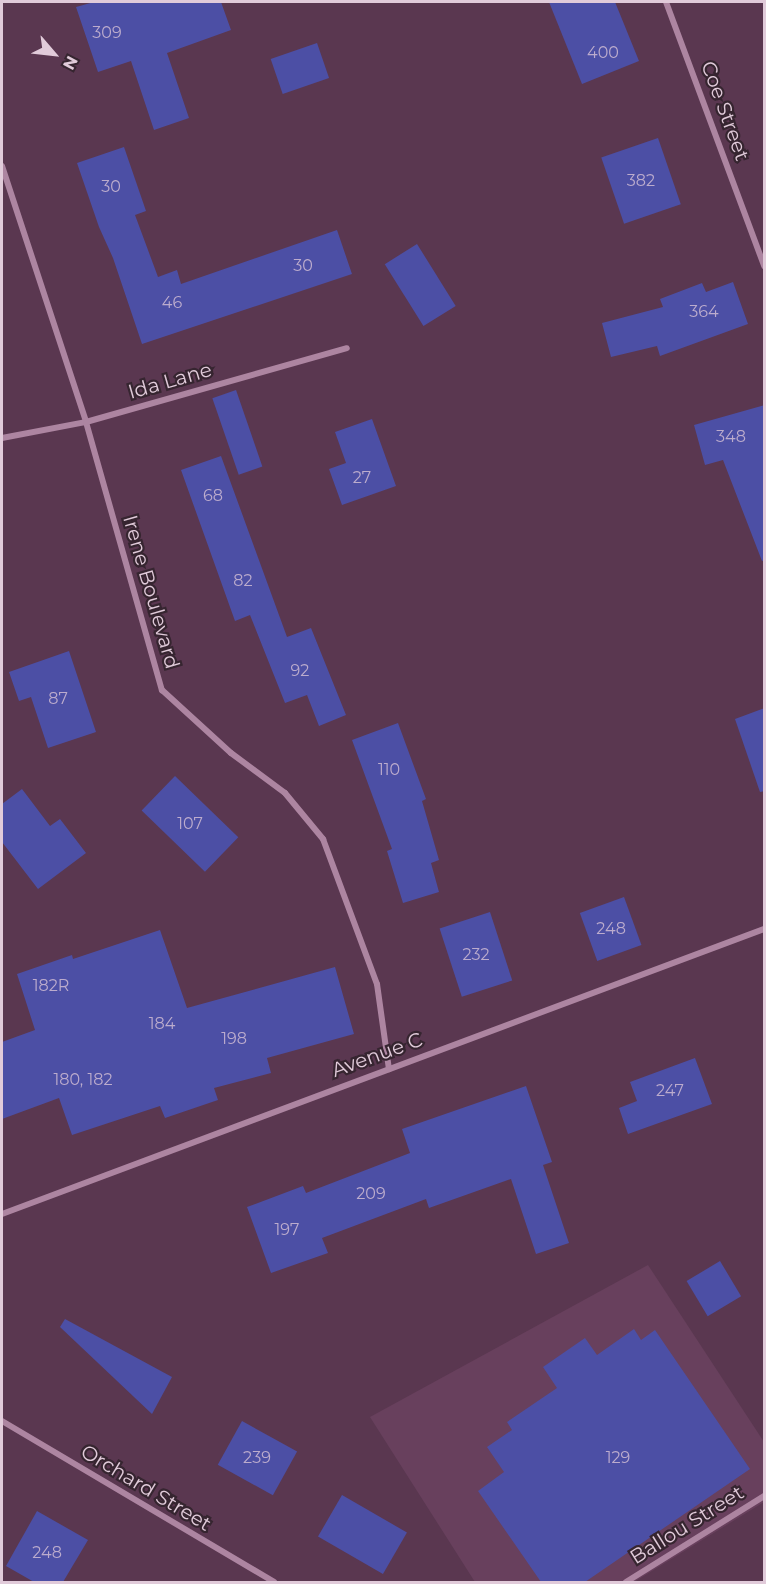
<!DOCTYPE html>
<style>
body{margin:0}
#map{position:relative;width:766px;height:1584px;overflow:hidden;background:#5a3750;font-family:Montserrat,sans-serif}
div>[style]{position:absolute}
.built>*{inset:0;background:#68405d}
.building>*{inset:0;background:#4c4fa5;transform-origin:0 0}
.street>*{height:6px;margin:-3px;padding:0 3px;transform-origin:3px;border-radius:3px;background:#ad85a1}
span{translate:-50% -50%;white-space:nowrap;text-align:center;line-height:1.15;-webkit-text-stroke:4.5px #362530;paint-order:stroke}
.number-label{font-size:16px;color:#bcaccd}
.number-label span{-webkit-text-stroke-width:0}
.street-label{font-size:20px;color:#e1cbda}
.frame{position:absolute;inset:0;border:3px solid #e1cbda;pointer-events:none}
.north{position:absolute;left:24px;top:24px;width:60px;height:60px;-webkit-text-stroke:4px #362530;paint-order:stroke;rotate:118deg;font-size:16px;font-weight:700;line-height:24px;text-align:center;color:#e1cbda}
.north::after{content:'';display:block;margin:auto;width:21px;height:27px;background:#e1cbda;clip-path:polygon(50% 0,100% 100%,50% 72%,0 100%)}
</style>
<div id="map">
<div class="built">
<i style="clip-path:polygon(648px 1265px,764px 1442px,764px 1502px,634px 1582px,475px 1582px,370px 1417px)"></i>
</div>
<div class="building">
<i style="clip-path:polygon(94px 2px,221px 2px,231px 30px,167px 53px,189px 118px,154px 130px,131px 61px,98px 72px,76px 7px)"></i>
<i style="clip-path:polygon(549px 2px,615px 2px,639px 61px,582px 84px)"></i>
<i style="left:317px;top:43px;width:37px;height:49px;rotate:71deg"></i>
<i style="left:658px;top:138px;width:70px;height:60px;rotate:71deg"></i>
<i style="clip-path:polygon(124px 147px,146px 211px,135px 215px,158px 277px,177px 270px,181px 284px,337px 230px,352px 274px,142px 344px,113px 258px,99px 227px,77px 163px)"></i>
<i style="left:417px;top:244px;width:73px;height:38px;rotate:58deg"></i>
<i style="clip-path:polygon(733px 282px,748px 324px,660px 356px,657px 346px,611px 357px,602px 323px,663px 307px,660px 299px,702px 283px,706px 292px)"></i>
<i style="left:236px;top:390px;width:81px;height:25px;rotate:71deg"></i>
<i style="clip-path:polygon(765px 405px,765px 560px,762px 561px,723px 460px,705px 465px,694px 425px)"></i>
<i style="clip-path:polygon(372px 419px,396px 486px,342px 505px,329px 469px,346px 463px,335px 432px)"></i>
<i style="clip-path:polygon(221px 456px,287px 637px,311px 628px,346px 715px,319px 726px,307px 695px,285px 703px,250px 615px,235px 621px,181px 470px)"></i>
<i style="clip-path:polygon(69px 651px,96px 732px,48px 748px,31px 697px,19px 701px,9px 672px)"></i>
<i style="clip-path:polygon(765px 708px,765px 791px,760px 792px,735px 719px)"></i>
<i style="clip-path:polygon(398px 723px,426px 799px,422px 801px,439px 860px,431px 863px,439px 892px,403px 903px,387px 851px,392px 849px,352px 740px)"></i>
<i style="left:175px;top:776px;width:88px;height:48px;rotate:44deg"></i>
<i style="clip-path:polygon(22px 789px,50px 826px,60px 819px,86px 853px,38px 889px,2px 842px,2px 804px)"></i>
<i style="left:624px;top:897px;width:51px;height:47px;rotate:70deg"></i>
<i style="left:490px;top:912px;width:72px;height:53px;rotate:72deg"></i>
<i style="clip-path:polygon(160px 930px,187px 1008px,335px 967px,354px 1034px,267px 1058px,271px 1073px,214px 1088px,218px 1100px,165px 1118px,160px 1106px,72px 1135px,59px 1098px,2px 1119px,2px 1042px,35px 1030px,17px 974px,72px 955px,73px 959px)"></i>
<i style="clip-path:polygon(695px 1058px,712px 1104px,628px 1134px,619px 1108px,637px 1101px,630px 1082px)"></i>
<i style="clip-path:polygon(526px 1086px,552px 1162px,543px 1165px,569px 1243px,536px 1254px,511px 1179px,429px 1208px,426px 1199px,322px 1238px,328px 1253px,271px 1273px,247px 1207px,303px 1186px,306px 1193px,410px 1153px,402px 1129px)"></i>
<i style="left:720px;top:1261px;width:41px;height:39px;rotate:59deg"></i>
<i style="clip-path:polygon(65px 1319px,172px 1377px,152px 1414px,60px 1327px)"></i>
<i style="clip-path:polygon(634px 1329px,641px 1340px,655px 1330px,750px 1469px,585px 1582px,541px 1582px,478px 1491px,504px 1472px,487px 1447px,512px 1430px,507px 1422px,557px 1388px,543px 1367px,585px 1338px,597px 1355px)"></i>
<i style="left:242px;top:1421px;width:63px;height:50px;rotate:29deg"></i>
<i style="left:342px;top:1495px;width:75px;height:48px;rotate:30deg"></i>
<i style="clip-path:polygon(37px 1511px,88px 1540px,63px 1582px,34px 1582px,6px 1566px)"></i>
</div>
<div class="street">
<i style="left:666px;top:2px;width:282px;rotate:69.6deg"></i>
<i style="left:2px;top:166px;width:269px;rotate:71.8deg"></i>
<i style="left:86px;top:422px;width:279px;rotate:74.2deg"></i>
<i style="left:162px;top:690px;width:93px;rotate:42.4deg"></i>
<i style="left:231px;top:753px;width:67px;rotate:36.5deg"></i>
<i style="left:285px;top:793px;width:60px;rotate:50.4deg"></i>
<i style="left:323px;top:839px;width:155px;rotate:69.6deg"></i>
<i style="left:377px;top:984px;width:86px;rotate:82deg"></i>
<i style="left:2px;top:438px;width:86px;rotate:-10.8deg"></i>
<i style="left:86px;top:422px;width:271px;rotate:-15.8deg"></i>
<i style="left:2px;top:1214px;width:814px;rotate:-20.51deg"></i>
<i style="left:2px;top:1421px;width:316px;rotate:30.6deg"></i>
<i style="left:626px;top:1582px;width:163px;rotate:-31.9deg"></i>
</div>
<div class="number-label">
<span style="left:107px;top:33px">309</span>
<span style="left:603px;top:53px">400</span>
<span style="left:641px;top:181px">382</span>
<span style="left:111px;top:187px">30</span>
<span style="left:303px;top:266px">30</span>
<span style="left:172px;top:303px">46</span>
<span style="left:704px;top:312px">364</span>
<span style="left:731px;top:437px">348</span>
<span style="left:362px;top:478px">27</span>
<span style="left:213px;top:496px">68</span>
<span style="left:243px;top:581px">82</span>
<span style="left:300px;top:671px">92</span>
<span style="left:58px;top:699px">87</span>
<span style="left:389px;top:770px">110</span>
<span style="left:190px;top:824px">107</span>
<span style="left:611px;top:929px">248</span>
<span style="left:476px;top:955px">232</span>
<span style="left:51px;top:986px">182R</span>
<span style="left:162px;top:1024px">184</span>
<span style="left:234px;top:1039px">198</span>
<span style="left:83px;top:1080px">180, 182</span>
<span style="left:670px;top:1091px">247</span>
<span style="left:371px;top:1194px">209</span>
<span style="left:287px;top:1230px">197</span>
<span style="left:257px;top:1458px">239</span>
<span style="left:618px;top:1458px">129</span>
<span style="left:47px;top:1553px">248</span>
</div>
<div class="street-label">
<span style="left:725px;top:111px;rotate:70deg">Coe Street</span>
<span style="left:170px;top:381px;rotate:-16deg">Ida Lane</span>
<span style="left:151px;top:592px;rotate:74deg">Irene Boulevard</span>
<span style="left:377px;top:1055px;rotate:-20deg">Avenue C</span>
<span style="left:146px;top:1488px;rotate:31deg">Orchard Street</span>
<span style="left:687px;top:1525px;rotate:-32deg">Ballou Street</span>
</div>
<div class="frame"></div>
<div class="north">N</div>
</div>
